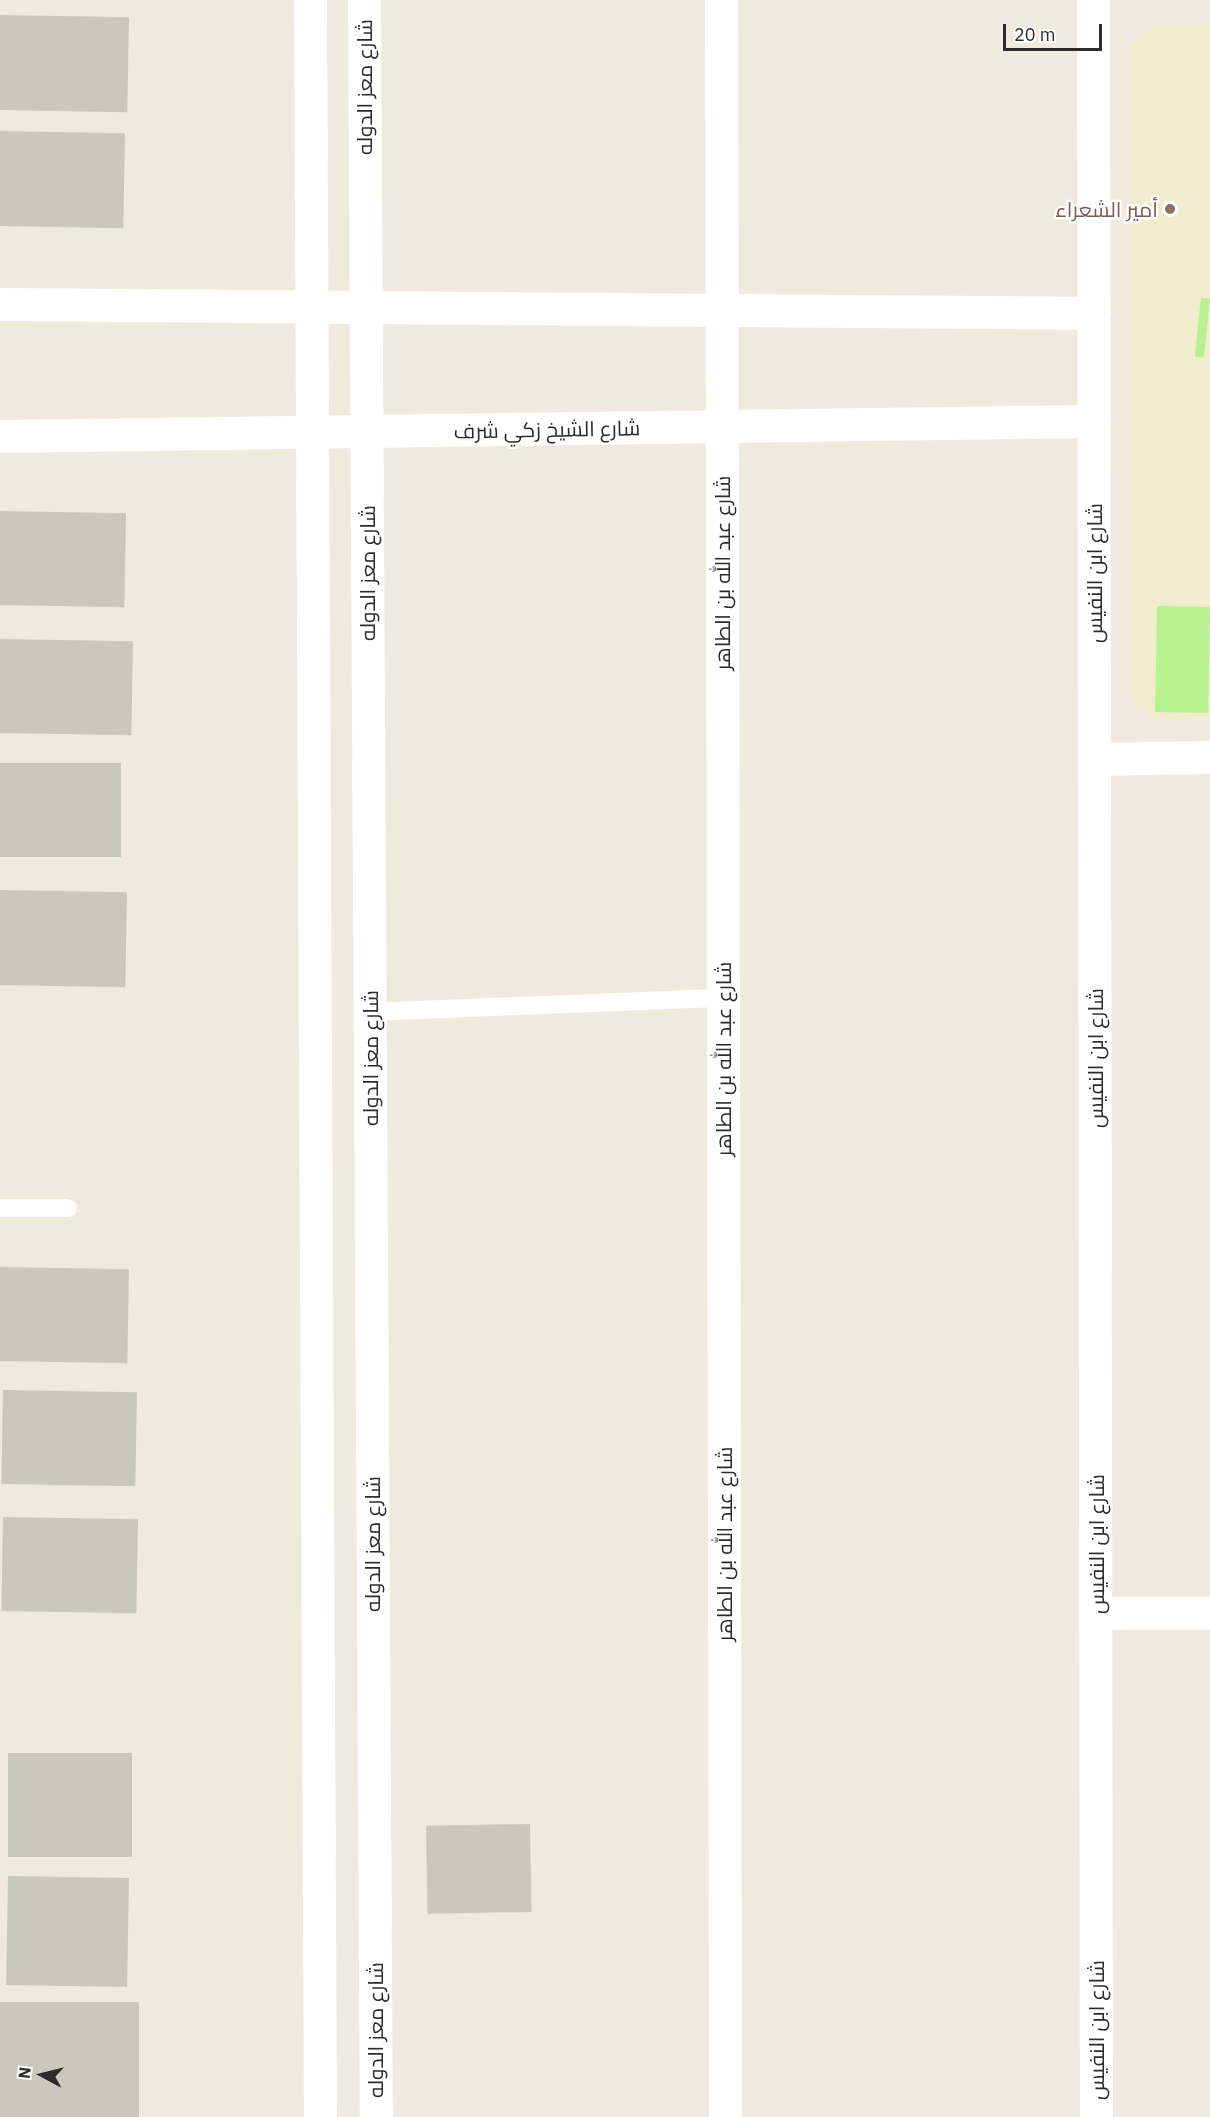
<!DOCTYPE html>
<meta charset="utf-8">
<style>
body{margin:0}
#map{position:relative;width:1210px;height:2117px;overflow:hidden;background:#efeadd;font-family:"IBM Plex Sans",Cairo,sans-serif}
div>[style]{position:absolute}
.education>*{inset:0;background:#f1eccb}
.pitch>*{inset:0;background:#b7f190;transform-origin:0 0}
.building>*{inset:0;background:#cac7bc;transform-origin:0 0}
.service>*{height:18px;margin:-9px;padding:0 9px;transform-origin:9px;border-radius:9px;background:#fff}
.minor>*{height:33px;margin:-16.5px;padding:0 16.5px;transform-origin:16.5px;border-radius:16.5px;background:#fff}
.dots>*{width:16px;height:16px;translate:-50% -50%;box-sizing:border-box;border:3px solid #fff;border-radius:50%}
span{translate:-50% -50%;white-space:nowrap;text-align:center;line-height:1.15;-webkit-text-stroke:4.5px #fff;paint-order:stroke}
.street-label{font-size:21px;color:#2c2c2c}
.education-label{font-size:21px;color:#785e54}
.right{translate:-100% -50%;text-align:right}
.north{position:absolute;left:12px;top:2045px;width:60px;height:60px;-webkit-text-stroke:4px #fff;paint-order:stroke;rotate:277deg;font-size:16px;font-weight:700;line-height:24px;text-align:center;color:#2c2c2c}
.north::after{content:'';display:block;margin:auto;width:21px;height:27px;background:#2c2c2c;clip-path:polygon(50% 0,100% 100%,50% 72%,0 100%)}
.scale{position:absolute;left:1003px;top:24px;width:99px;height:27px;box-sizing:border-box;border:3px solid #2c2c2c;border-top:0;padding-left:8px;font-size:18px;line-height:21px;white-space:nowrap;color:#2c2c2c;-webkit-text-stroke:4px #fff;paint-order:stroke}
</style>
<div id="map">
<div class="education">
<i style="clip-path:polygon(1210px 25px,1210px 719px,1152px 718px,1130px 697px,1131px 46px,1155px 26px)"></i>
</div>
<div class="pitch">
<i style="left:1201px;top:298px;width:9px;height:59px;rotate:6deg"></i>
<i style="left:1157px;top:606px;width:53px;height:106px;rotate:1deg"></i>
</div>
<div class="building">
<i style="left:0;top:15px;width:129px;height:95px;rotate:1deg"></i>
<i style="left:0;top:131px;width:125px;height:95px;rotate:1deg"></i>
<i style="left:0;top:511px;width:126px;height:94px;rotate:1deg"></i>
<i style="left:0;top:639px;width:133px;height:94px;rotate:1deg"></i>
<i style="left:0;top:763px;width:121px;height:94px"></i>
<i style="left:0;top:890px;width:127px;height:95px;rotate:1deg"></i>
<i style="left:0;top:1267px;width:129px;height:94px;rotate:1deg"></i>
<i style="left:3px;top:1390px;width:134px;height:94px;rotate:1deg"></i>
<i style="left:3px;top:1517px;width:135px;height:94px;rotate:1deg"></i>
<i style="left:8px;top:1753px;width:124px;height:104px"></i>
<i style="left:530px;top:1824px;width:88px;height:104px;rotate:89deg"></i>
<i style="left:8px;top:1876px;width:121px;height:109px;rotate:1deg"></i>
<i style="left:0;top:2002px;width:139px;height:115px"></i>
</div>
<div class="service">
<i style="left:369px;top:1012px;width:354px;rotate:-2.3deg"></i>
<i style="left:0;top:1208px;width:68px"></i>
</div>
<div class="minor">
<i style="left:310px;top:0;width:2117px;rotate:89.73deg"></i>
<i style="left:364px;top:0;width:2117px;rotate:89.68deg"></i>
<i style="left:721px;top:0;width:2117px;rotate:89.89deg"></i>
<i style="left:1093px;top:0;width:2117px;rotate:89.92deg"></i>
<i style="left:0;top:304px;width:1094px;rotate:0.47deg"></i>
<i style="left:0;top:436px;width:1094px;rotate:-0.79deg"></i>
<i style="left:1095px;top:759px;width:115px;rotate:-1deg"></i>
<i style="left:1096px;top:1613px;width:114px"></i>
</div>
<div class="dots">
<i style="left:1170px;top:209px;background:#8d6e63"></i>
</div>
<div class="street-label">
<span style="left:364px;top:87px;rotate:-90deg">شارع معز الدوله</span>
<span style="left:547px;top:429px;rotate:-1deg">شارع الشيخ زكي شرف</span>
<span style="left:367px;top:573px;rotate:-90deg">شارع معز الدوله</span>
<span style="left:722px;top:573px;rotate:-90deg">شارع عبد الله بن الطاهر</span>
<span style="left:1094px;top:573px;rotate:-90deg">شارع ابن النفيس</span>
<span style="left:370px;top:1058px;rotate:-90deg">شارع معز الدوله</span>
<span style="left:1095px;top:1058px;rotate:-90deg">شارع ابن النفيس</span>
<span style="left:723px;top:1059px;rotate:-90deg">شارع عبد الله بن الطاهر</span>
<span style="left:372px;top:1544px;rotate:-90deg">شارع معز الدوله</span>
<span style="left:724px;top:1544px;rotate:-90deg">شارع عبد الله بن الطاهر</span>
<span style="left:1096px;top:1544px;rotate:-90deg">شارع ابن النفيس</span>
<span style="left:375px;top:2030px;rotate:-90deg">شارع معز الدوله</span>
<span style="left:1096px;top:2030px;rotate:-90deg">شارع ابن النفيس</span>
</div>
<div class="education-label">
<span class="right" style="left:1158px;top:209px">أمير الشعراء</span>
</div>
<div class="north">N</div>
<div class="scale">20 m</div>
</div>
